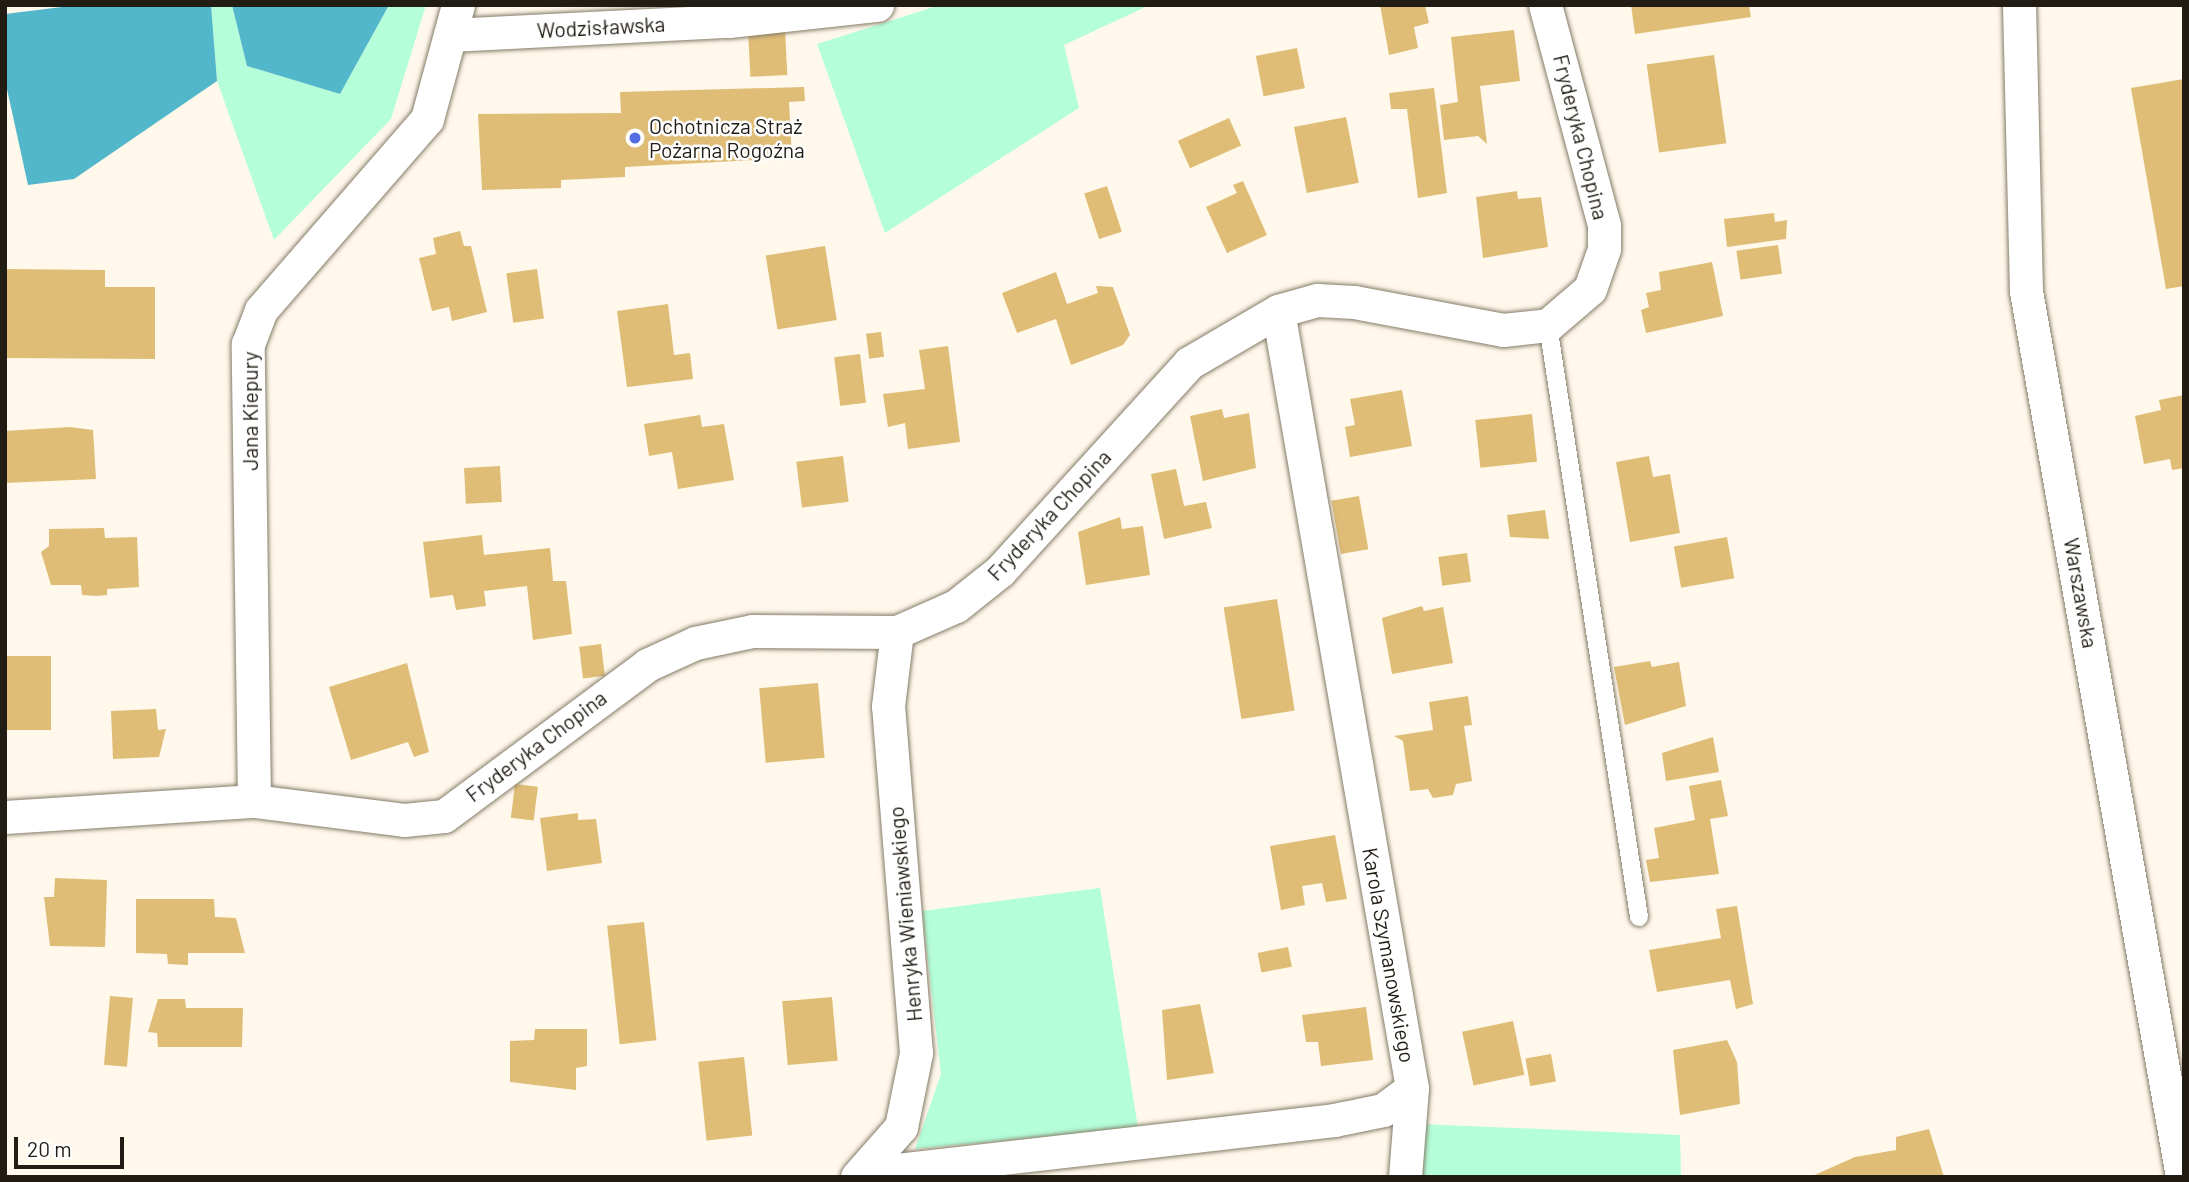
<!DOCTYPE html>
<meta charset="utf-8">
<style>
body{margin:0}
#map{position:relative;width:2189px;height:1182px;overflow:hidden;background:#fff8eb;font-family:Barlow,sans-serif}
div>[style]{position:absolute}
.green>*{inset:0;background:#b4fed9}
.water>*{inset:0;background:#52b7cb}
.building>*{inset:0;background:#dfbd77;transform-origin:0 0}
.roads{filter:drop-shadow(0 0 2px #857c68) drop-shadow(0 0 2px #857c68)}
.service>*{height:18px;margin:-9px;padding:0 9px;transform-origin:9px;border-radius:9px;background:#fff}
.minor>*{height:33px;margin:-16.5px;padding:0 16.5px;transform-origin:16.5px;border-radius:16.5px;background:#fff}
.dots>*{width:19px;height:19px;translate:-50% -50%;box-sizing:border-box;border:4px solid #fff;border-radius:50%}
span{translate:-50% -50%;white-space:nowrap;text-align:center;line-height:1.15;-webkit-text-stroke:5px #fff;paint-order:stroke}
.street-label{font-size:21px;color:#211d15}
.poi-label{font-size:21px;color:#211d15}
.left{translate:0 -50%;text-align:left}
.frame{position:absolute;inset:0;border:7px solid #211d15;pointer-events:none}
.scale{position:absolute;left:14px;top:1137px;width:110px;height:32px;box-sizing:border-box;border:4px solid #211d15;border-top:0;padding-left:9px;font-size:21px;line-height:24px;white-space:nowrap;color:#211d15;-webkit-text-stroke:5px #fff;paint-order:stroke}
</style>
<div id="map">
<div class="green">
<i style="clip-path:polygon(211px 5px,232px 5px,247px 66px,340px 94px,389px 5px,426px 5px,391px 119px,274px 240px,217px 81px)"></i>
<i style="clip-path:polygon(940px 5px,1150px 5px,1064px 45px,1079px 108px,885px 233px,817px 44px)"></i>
<i style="clip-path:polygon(1100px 888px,1138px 1128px,915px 1149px,941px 1074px,922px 911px)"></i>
<i style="clip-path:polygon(1421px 1124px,1680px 1135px,1681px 1177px,1418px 1177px)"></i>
</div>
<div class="water">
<i style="clip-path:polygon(78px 5px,211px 5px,217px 81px,74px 179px,28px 185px,5px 80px,5px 14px)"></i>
<i style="clip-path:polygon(232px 5px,389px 5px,340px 94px,247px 66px)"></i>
</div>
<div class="building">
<i style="clip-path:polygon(1380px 5px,1425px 5px,1429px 23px,1414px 27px,1418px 48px,1389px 55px)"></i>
<i style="clip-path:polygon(1631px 5px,1749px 5px,1751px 17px,1635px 34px)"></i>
<i style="left:785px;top:30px;width:45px;height:37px;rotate:87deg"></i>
<i style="clip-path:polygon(1514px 30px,1520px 81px,1480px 86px,1487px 144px,1478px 136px,1444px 140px,1440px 105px,1458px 102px,1451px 37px)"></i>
<i style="left:1297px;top:48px;width:41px;height:42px;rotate:79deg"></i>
<i style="left:1714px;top:55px;width:89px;height:68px;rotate:82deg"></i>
<i style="clip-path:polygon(2184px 79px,2184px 286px,2166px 289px,2131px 88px)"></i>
<i style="clip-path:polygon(804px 87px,805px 101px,789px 102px,792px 158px,625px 167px,625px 177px,561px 180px,561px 188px,482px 190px,478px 114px,621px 113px,620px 92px)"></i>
<i style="clip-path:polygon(1434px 88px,1447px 193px,1418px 198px,1407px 109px,1391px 109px,1389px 93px)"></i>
<i style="left:1346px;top:117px;width:67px;height:53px;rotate:79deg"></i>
<i style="left:1229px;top:118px;width:30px;height:56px;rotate:66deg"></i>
<i style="clip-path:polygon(1243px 181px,1267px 235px,1227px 253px,1206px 207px,1237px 193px,1233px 185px)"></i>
<i style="left:1107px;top:186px;width:48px;height:24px;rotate:72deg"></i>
<i style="clip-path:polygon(1517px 191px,1518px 199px,1541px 197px,1548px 247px,1483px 258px,1476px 197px)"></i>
<i style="clip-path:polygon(1774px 213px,1775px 222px,1787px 220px,1786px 239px,1727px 247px,1724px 219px)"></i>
<i style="clip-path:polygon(460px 231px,464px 246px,471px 246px,487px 312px,452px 321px,449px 307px,432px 311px,419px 258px,436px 254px,433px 238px)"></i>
<i style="left:1778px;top:245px;width:29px;height:42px;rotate:82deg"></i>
<i style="left:825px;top:246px;width:75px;height:60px;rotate:81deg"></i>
<i style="clip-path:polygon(1712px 262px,1723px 316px,1646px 333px,1641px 310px,1649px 307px,1646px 293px,1661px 290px,1659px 272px)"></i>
<i style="clip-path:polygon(5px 269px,105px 270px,105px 287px,155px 287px,155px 359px,5px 358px)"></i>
<i style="left:537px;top:269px;width:50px;height:31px;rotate:82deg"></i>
<i style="clip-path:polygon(1056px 272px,1067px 304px,1098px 293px,1096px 286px,1113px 287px,1130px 335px,1123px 345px,1071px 365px,1056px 319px,1017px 333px,1002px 293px)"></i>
<i style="clip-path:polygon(668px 304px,674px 355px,690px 353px,693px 379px,627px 387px,617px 311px)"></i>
<i style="left:881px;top:332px;width:25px;height:15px;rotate:83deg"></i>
<i style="clip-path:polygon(948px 346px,960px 442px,908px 449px,905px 423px,888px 427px,883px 394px,925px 389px,919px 350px)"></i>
<i style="left:860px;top:354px;width:49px;height:26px;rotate:83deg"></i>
<i style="clip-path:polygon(1402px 390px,1412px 446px,1350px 457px,1345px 427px,1355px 425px,1350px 399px)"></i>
<i style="clip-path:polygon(2184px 395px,2184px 468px,2172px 470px,2170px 459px,2144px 464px,2135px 416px,2161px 410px,2159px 400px)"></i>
<i style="clip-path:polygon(1222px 409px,1224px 418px,1249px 413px,1256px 468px,1203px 481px,1190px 416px)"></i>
<i style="left:1532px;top:414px;width:48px;height:57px;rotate:84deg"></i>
<i style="clip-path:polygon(700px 415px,702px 427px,724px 424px,734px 480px,678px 489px,672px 452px,649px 456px,644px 424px)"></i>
<i style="clip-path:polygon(70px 427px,93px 430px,96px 479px,5px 483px,5px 431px)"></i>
<i style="left:843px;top:456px;width:46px;height:47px;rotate:83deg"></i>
<i style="clip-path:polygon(1649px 456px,1653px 477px,1670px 474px,1680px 533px,1630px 542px,1616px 462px)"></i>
<i style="left:500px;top:466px;width:36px;height:36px;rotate:87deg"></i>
<i style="clip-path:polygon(1176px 469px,1184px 506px,1206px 502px,1212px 528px,1164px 539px,1151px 474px)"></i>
<i style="left:1359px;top:496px;width:54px;height:28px;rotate:80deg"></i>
<i style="clip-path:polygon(1545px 510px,1549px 539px,1510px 537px,1507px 515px)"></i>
<i style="clip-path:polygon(1120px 517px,1122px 529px,1143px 526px,1150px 575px,1086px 585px,1078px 532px)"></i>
<i style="clip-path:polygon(104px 528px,105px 538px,137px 537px,139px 587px,107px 589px,107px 595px,96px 596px,82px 595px,81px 585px,51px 585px,41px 552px,49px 546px,49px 529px)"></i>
<i style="clip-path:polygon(482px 535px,484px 555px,550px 548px,553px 581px,566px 581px,572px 634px,533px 640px,527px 586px,484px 591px,486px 606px,456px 610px,453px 595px,430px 598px,423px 542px)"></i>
<i style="left:1727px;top:537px;width:42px;height:54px;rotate:80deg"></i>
<i style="left:1467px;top:553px;width:29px;height:29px;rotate:82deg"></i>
<i style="left:1277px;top:599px;width:113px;height:54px;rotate:81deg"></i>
<i style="clip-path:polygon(1422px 606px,1424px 611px,1443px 607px,1453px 663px,1392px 674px,1382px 618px)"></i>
<i style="left:601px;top:644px;width:32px;height:22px;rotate:83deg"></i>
<i style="left:51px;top:656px;width:74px;height:46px;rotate:90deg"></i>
<i style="clip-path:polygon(1650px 661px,1652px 667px,1679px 662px,1686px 706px,1625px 725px,1614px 667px)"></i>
<i style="clip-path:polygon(407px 663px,429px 752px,414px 757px,408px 742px,351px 760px,329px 687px)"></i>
<i style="left:818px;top:683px;width:75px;height:59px;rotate:85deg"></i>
<i style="clip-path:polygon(1468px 696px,1472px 725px,1464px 726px,1472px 781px,1456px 784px,1453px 795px,1433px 798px,1428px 789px,1410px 791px,1403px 741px,1394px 736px,1433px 730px,1429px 702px)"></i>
<i style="clip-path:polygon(156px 709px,158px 730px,166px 729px,159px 757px,113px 759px,111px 711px)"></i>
<i style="clip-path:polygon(1713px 737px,1719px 772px,1666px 781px,1662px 753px)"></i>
<i style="clip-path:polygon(1721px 780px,1728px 816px,1710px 819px,1719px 874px,1650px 882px,1646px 860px,1659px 858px,1654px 828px,1695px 820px,1689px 786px)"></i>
<i style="left:515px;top:784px;width:23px;height:34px;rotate:7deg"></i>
<i style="clip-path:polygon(578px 813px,578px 820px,596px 819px,602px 863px,547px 871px,540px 818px)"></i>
<i style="clip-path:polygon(1335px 835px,1347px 899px,1326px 902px,1322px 883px,1302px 886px,1305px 905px,1281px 910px,1270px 846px)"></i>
<i style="clip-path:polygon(55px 878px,107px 880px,105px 947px,50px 946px,44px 897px,54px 897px)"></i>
<i style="clip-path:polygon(136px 899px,214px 899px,215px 917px,236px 918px,245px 953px,188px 953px,188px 965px,168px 964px,167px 954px,136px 953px)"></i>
<i style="clip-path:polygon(1737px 906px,1753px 1004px,1736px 1009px,1730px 980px,1657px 992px,1649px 950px,1721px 938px,1716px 909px)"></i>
<i style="left:644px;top:922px;width:119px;height:37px;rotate:84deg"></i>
<i style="left:1288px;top:947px;width:20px;height:31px;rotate:79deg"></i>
<i style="left:110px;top:996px;width:23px;height:69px;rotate:5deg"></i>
<i style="left:832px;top:997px;width:64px;height:50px;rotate:85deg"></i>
<i style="clip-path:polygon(158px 999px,185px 999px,186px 1008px,243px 1008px,242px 1047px,158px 1047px,157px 1033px,148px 1032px)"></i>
<i style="clip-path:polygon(1200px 1004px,1214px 1073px,1167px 1080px,1162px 1010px)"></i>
<i style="clip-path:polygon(1366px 1007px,1373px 1060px,1321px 1066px,1318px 1042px,1306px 1042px,1302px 1015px)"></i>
<i style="left:1513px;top:1021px;width:55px;height:52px;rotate:78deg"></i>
<i style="clip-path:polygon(535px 1029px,587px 1029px,587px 1066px,576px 1068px,576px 1090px,510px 1082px,510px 1041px,534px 1040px)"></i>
<i style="clip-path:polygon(1727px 1040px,1737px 1062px,1740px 1104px,1680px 1115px,1673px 1050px)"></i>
<i style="left:1551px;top:1054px;width:28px;height:26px;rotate:80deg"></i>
<i style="left:744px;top:1057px;width:79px;height:46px;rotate:84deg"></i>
<i style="clip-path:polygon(1929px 1129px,1944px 1177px,1810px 1177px,1855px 1157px,1896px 1150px,1896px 1137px)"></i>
</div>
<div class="roads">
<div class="service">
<i style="left:1548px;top:325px;width:599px;rotate:81.26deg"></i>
</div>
<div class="minor">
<i style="left:2019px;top:5px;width:286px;rotate:88.6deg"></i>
<i style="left:2026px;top:291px;width:900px;rotate:80.01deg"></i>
<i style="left:450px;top:35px;width:279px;rotate:-2.9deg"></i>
<i style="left:729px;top:21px;width:149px;rotate:-6.2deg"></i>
<i style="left:254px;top:801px;width:457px;rotate:-90.8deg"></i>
<i style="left:248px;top:344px;width:36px;rotate:-69deg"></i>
<i style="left:261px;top:310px;width:253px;rotate:-49deg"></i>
<i style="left:427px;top:119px;width:118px;rotate:-74.8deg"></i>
<i style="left:5px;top:817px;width:250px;rotate:-3.7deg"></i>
<i style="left:254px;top:801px;width:151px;rotate:7.2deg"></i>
<i style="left:404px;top:820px;width:40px;rotate:-5.7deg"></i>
<i style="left:444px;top:816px;width:253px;rotate:-36.6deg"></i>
<i style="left:647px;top:665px;width:53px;rotate:-24.6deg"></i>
<i style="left:695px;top:643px;width:58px;rotate:-11.9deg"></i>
<i style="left:752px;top:631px;width:145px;rotate:0.4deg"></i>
<i style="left:897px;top:632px;width:64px;rotate:-23.8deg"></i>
<i style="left:956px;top:606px;width:56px;rotate:-38.5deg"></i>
<i style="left:1000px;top:571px;width:281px;rotate:-47.7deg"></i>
<i style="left:1189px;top:363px;width:103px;rotate:-30.3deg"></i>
<i style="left:1278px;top:311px;width:41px;rotate:-15.8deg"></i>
<i style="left:1317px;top:300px;width:37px;rotate:3deg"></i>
<i style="left:1354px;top:302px;width:152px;rotate:10.6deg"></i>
<i style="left:1503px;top:330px;width:45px;rotate:-6.3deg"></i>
<i style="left:1548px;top:325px;width:55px;rotate:-40.6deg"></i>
<i style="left:1590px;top:289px;width:42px;rotate:-70.7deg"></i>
<i style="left:1604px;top:249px;width:24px;rotate:-90deg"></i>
<i style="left:1604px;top:225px;width:228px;rotate:-105deg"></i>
<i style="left:862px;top:1174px;width:475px;rotate:-6.5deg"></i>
<i style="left:1334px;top:1120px;width:50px;rotate:-11.5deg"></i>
<i style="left:1383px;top:1110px;width:36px;rotate:-37deg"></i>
<i style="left:1412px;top:1088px;width:788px;rotate:-99.78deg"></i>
<i style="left:857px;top:1177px;width:67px;rotate:-48.7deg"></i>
<i style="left:901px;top:1127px;width:76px;rotate:-78.5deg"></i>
<i style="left:916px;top:1053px;width:348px;rotate:-94.6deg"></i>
<i style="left:888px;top:706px;width:75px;rotate:-83.1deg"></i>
<i style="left:1405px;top:1177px;width:89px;rotate:-85.5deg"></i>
</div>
</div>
<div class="dots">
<i style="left:635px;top:138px;background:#546de3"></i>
</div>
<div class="street-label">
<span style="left:601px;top:27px;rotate:-3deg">Wodzisławska</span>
<span style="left:1581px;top:137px;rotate:76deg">Fryderyka Chopina</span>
<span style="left:250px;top:411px;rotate:-90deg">Jana Kiepury</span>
<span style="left:1049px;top:515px;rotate:-47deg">Fryderyka Chopina</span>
<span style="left:2081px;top:593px;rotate:80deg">Warszawska</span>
<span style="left:536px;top:746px;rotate:-37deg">Fryderyka Chopina</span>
<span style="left:905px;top:914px;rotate:-95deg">Henryka Wieniawskiego</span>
<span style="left:1389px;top:955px;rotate:80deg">Karola Szymanowskiego</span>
</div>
<div class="poi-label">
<span class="left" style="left:649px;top:138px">Ochotnicza Straż<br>Pożarna Rogoźna</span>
</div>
<div class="frame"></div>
<div class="scale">20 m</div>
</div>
